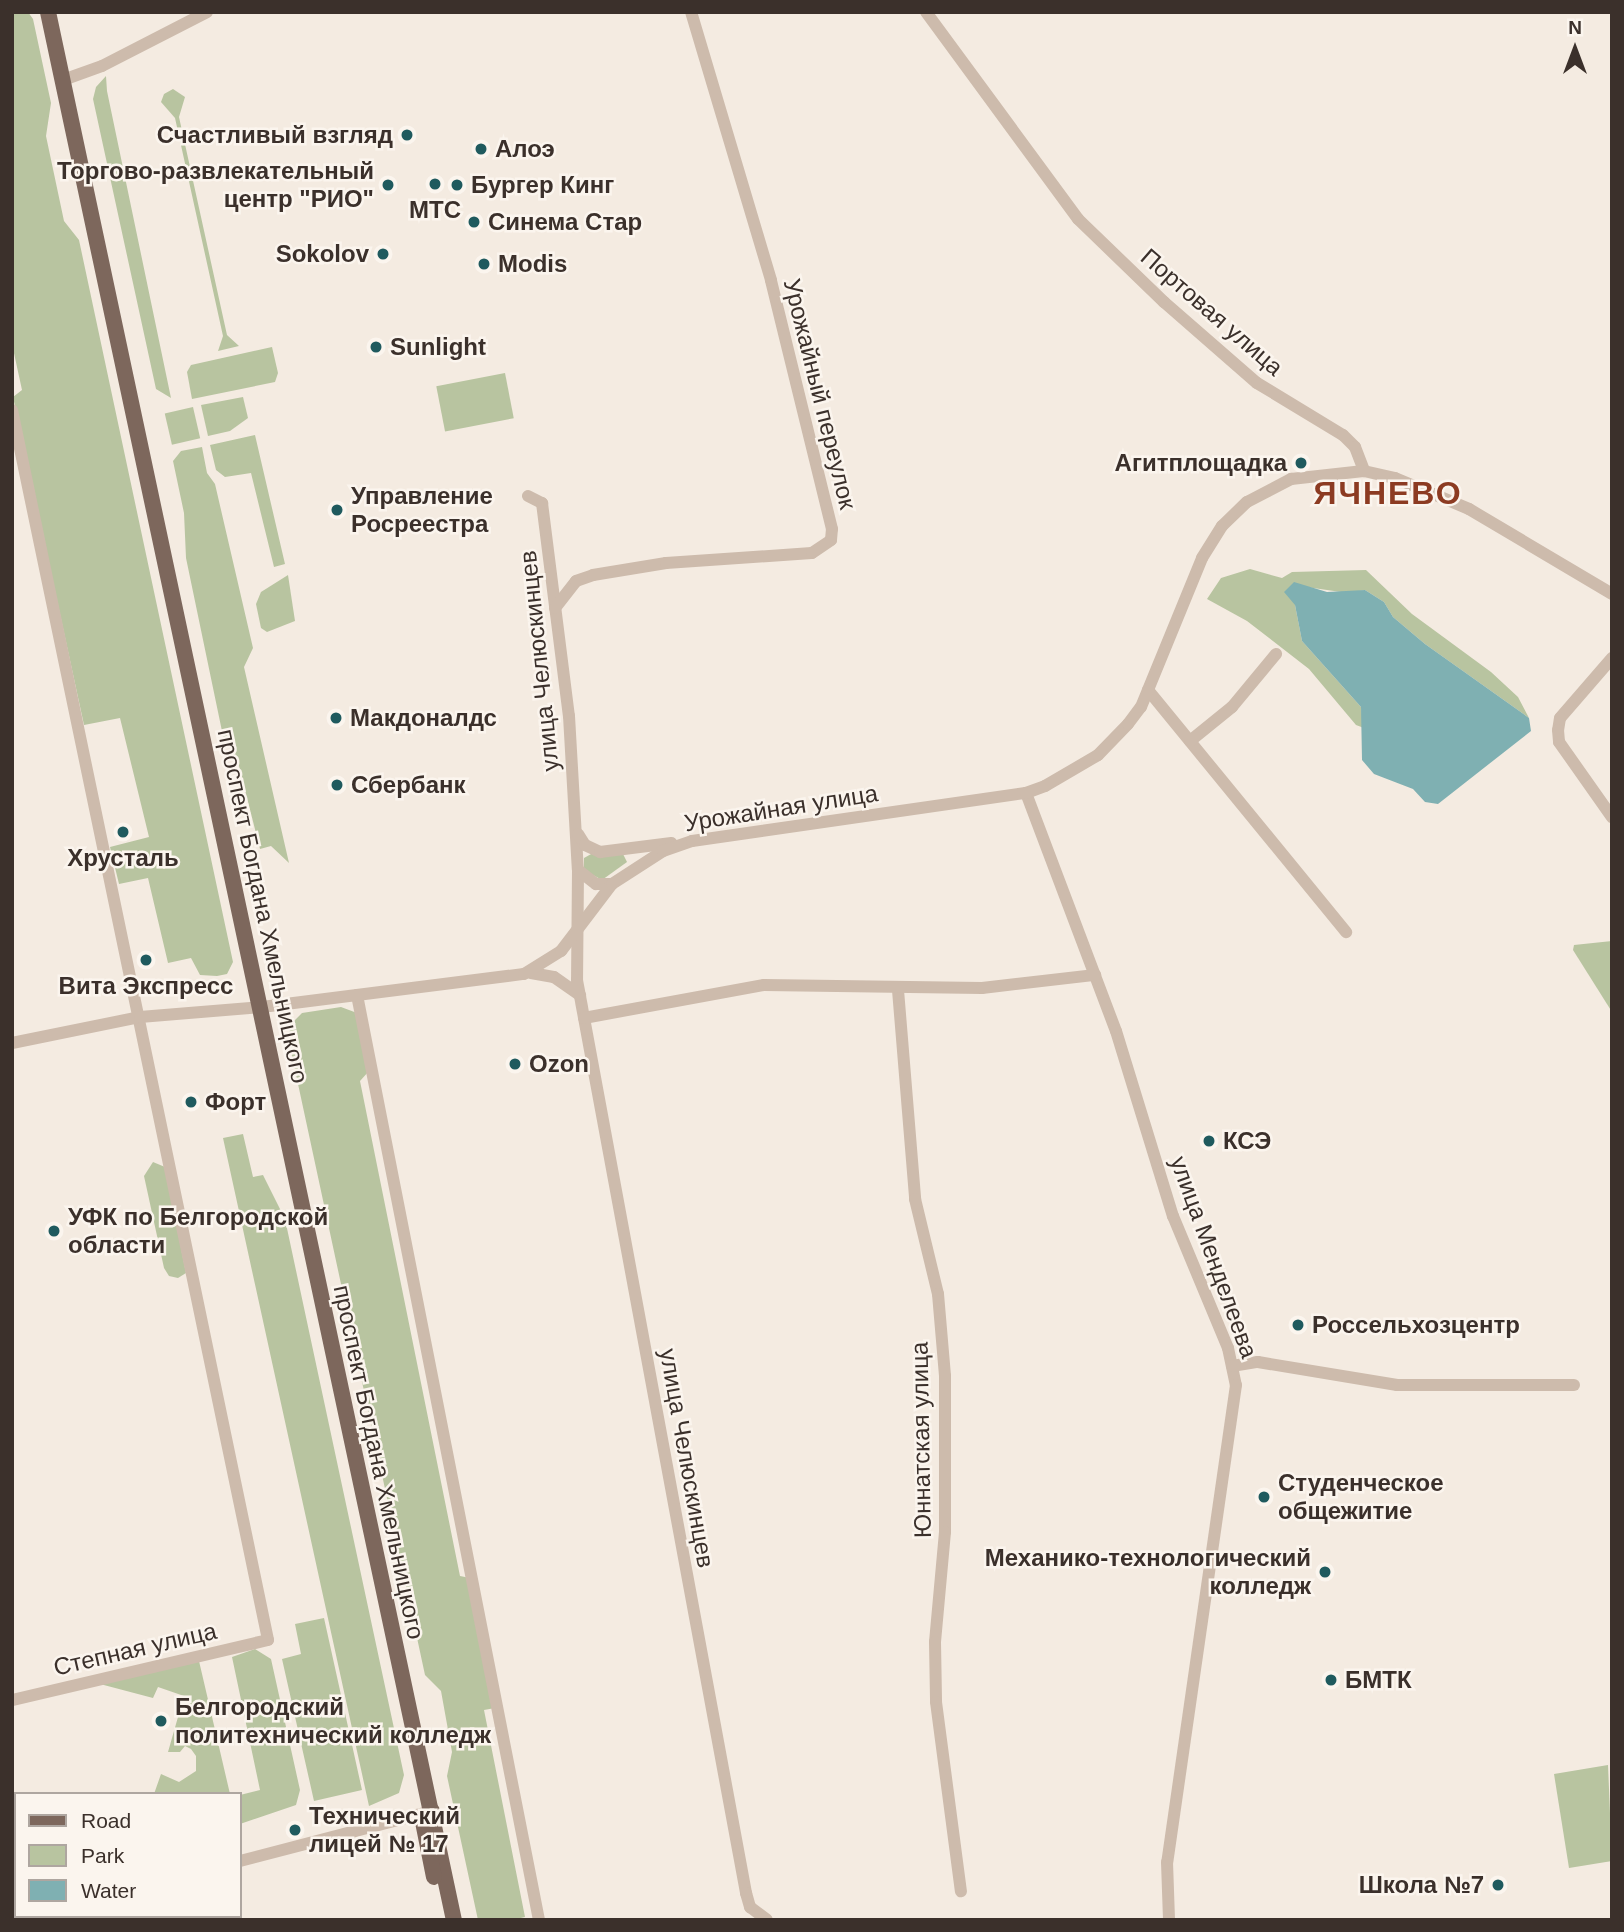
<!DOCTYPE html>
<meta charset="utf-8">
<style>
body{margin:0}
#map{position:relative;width:1624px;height:1932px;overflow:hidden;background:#f4ebe1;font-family:Helvetica,sans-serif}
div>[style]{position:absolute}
.green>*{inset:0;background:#b8c4a0;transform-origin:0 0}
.water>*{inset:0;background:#7fb0b2}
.minor>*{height:12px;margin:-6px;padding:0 6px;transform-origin:6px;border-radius:6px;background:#cdbbac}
.major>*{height:16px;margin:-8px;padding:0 8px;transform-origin:8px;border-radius:8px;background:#7d675c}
.dots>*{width:19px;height:19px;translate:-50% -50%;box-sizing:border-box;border:4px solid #fbf5ee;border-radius:50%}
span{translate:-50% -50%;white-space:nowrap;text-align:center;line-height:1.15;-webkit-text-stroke:5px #fbf5ee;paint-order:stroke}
.poi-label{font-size:24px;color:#3b302b;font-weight:700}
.right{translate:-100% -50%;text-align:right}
.left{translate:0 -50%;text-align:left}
.street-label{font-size:24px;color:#3b302b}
.district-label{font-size:32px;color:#8c3b22;font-weight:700;letter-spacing:2px}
.frame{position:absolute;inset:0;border:14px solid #3b302b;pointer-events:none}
.legend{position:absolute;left:14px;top:1792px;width:228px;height:126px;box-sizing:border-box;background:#fbf5ee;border:2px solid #aea6a0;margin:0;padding:9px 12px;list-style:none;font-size:21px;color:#3b302b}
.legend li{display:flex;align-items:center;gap:14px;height:35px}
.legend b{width:35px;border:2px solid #aea6a0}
.north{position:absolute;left:1540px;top:14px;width:70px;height:70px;-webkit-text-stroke:5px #fbf5ee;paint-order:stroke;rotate:0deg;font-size:19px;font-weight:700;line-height:28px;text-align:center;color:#3b302b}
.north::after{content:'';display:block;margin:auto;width:24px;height:32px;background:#3b302b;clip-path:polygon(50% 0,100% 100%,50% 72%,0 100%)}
</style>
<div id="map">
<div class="green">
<i style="clip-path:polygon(12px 12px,28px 12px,33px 19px,51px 103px,46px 136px,64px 221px,79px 240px,233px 962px,227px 974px,217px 976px,200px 975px,191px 958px,168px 963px,148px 878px,119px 884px,110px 847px,149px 837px,120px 718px,84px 725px,13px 397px,22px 390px,12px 344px)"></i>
<i style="clip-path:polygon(106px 76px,107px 91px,171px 398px,156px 389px,93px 99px,96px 87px)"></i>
<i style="clip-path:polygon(173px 89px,185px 97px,179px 117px,227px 335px,239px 346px,218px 351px,223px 336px,175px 118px,161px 102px,164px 94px)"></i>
<i style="clip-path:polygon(272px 347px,278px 373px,275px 382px,192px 399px,187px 372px,191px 365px)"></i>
<i style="left:505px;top:373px;width:46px;height:70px;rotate:79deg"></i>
<i style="clip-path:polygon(243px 397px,248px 418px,230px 431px,208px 436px,201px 405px)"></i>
<i style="left:193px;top:407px;width:32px;height:29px;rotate:77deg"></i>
<i style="clip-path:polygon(255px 435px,285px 564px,274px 567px,251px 473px,225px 477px,216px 470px,210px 445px)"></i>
<i style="clip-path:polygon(202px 447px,207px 473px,215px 484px,253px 648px,244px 667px,289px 863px,271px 846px,260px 849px,238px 762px,223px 736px,186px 558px,184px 513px,173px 461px,181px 451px)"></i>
<i style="clip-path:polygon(1250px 569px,1282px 578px,1292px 572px,1366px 570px,1412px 614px,1491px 672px,1518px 697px,1529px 718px,1425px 644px,1393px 617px,1384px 602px,1365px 590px,1348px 593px,1299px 586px,1295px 605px,1302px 641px,1361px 707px,1364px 728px,1356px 725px,1309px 669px,1247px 621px,1207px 599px,1221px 578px)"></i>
<i style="clip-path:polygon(288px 575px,295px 621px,267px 632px,261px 628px,256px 604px,261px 592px)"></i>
<i style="clip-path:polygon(593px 853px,623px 854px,627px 862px,602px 880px,584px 870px,584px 858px)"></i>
<i style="clip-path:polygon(1612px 941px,1612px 1012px,1573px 950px,1574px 945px)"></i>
<i style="clip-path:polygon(341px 1007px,357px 1013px,369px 1071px,360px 1081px,460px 1576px,470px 1578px,495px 1708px,484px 1710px,525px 1917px,512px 1920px,478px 1920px,447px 1776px,452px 1752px,441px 1691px,425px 1675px,289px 1042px,290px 1025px,302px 1013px)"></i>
<i style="clip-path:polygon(243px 1134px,253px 1177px,263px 1175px,285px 1219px,404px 1775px,399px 1793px,369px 1806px,223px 1138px)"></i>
<i style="clip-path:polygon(153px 1162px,165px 1167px,186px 1273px,178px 1278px,169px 1276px,164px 1268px,144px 1176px)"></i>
<i style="clip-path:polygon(324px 1618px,362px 1790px,314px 1801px,282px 1659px,301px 1654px,295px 1624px)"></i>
<i style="clip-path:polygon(255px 1649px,271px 1659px,300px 1790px,296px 1805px,240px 1824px,240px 1795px,260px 1790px,232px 1657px)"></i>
<i style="clip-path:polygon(199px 1661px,230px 1794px,154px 1794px,161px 1774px,179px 1782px,196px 1771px,196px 1756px,191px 1749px,185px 1746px,180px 1752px,168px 1752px,184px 1696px,158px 1687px,153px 1698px,100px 1684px)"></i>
<i style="clip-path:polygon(1608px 1765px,1612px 1861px,1569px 1868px,1554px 1774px)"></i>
</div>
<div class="water">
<i style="clip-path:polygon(1294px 582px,1327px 592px,1365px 590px,1384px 602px,1393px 617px,1425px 644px,1529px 718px,1531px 731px,1438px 804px,1425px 802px,1413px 789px,1374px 774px,1362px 760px,1361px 707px,1302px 641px,1295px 605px,1284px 592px)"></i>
</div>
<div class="minor">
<i style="left:926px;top:12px;width:257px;rotate:53.7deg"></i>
<i style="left:1078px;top:219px;width:120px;rotate:44deg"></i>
<i style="left:1164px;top:302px;width:123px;rotate:41.1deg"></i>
<i style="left:1257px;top:383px;width:100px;rotate:31.2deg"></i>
<i style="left:1343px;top:435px;width:17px;rotate:45deg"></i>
<i style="left:1355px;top:447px;width:26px;rotate:69deg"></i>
<i style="left:63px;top:80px;width:41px;rotate:-19.7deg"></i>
<i style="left:102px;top:66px;width:118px;rotate:-27.2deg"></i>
<i style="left:12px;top:410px;width:1256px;rotate:78.24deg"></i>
<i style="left:268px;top:1640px;width:263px;rotate:166.8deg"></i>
<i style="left:528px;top:496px;width:16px;rotate:27deg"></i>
<i style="left:542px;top:503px;width:215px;rotate:82.8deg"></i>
<i style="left:569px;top:716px;width:154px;rotate:86.7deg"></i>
<i style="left:578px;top:870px;width:110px;rotate:90.5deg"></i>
<i style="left:577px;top:980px;width:929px;rotate:79.51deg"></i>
<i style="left:746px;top:1893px;width:15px;rotate:74deg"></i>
<i style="left:750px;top:1907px;width:21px;rotate:37deg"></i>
<i style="left:555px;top:608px;width:34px;rotate:-52deg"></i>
<i style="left:576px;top:581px;width:18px;rotate:-19deg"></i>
<i style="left:593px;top:575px;width:74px;rotate:-9.3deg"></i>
<i style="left:666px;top:563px;width:146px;rotate:-3.9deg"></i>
<i style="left:812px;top:553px;width:23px;rotate:-34deg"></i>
<i style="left:831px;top:540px;width:11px;rotate:-85deg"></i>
<i style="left:832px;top:529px;width:256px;rotate:-103.8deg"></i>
<i style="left:771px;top:280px;width:280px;rotate:-106.6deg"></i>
<i style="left:1612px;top:658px;width:79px;rotate:130.9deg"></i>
<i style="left:1560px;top:718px;width:12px;rotate:99deg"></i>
<i style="left:1558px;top:730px;width:12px;rotate:85deg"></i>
<i style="left:1559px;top:742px;width:92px;rotate:54.8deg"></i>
<i style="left:1148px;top:690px;width:313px;rotate:50.7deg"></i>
<i style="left:1190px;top:741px;width:54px;rotate:-39deg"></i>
<i style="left:1232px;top:707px;width:69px;rotate:-50.3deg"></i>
<i style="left:1026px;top:793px;width:254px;rotate:69.3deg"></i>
<i style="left:1116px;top:1031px;width:194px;rotate:72.9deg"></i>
<i style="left:1173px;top:1216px;width:143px;rotate:67.4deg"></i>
<i style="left:1228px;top:1348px;width:38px;rotate:78deg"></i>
<i style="left:1236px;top:1385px;width:482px;rotate:98.2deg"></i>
<i style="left:1167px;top:1862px;width:58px;rotate:88deg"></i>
<i style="left:578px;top:834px;width:13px;rotate:58deg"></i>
<i style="left:585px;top:845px;width:17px;rotate:25deg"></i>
<i style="left:600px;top:852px;width:72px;rotate:-7.2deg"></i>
<i style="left:578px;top:870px;width:23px;rotate:38deg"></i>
<i style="left:596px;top:884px;width:16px"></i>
<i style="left:531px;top:973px;width:23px;rotate:10deg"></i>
<i style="left:554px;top:977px;width:32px;rotate:35deg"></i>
<i style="left:898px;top:990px;width:210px;rotate:85.3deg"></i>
<i style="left:915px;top:1199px;width:98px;rotate:76.4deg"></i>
<i style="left:938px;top:1294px;width:82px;rotate:85.1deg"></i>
<i style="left:945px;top:1376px;width:156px;rotate:90deg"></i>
<i style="left:945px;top:1532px;width:110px;rotate:95.2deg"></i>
<i style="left:935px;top:1642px;width:60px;rotate:89deg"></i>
<i style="left:936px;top:1702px;width:191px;rotate:82.5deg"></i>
<i style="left:357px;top:995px;width:943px;rotate:78.87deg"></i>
<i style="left:584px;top:1018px;width:183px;rotate:-10.4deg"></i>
<i style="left:764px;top:985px;width:218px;rotate:0.8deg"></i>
<i style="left:982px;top:988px;width:114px;rotate:-6.6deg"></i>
<i style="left:12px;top:1043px;width:131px;rotate:-11.5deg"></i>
<i style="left:140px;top:1017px;width:122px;rotate:-4.7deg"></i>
<i style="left:262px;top:1007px;width:264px;rotate:-7.2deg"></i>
<i style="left:524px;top:974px;width:44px;rotate:-31.9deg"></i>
<i style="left:561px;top:951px;width:84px;rotate:-52.7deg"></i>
<i style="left:612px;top:884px;width:61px;rotate:-32.9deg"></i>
<i style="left:663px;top:851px;width:31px;rotate:-19deg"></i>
<i style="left:692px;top:841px;width:337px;rotate:-8.2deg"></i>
<i style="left:1026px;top:793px;width:20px;rotate:-20deg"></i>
<i style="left:1045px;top:786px;width:61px;rotate:-30.3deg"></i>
<i style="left:1098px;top:755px;width:43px;rotate:-45.9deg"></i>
<i style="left:1128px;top:724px;width:21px;rotate:-53deg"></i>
<i style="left:1141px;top:707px;width:161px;rotate:-67.7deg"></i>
<i style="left:1202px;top:558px;width:38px;rotate:-58deg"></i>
<i style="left:1222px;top:526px;width:35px;rotate:-44deg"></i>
<i style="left:1247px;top:502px;width:50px;rotate:-27.6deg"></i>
<i style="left:1291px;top:479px;width:73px;rotate:-6.3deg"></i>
<i style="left:1364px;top:471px;width:32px;rotate:13deg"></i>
<i style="left:1395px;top:478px;width:80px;rotate:22.7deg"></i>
<i style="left:1469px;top:509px;width:166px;rotate:30.7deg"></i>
<i style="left:1232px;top:1366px;width:26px;rotate:-9deg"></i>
<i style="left:1258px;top:1362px;width:141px;rotate:9.4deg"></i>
<i style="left:1397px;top:1385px;width:177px"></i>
<i style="left:240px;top:1861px;width:198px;rotate:-14.6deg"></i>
<i style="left:96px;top:1920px;width:8px;rotate:-30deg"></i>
</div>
<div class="major">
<i style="left:48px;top:12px;width:1951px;rotate:77.99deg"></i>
<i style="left:432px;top:1811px;width:14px;rotate:129deg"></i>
<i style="left:423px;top:1822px;width:56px;rotate:78.7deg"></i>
</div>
<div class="dots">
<i style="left:407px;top:135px;background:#1f5a5e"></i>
<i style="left:481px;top:149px;background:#1f5a5e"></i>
<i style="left:435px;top:184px;background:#1f5a5e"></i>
<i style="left:388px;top:185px;background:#1f5a5e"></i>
<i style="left:457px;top:185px;background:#1f5a5e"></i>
<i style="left:474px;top:222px;background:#1f5a5e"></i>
<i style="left:383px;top:254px;background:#1f5a5e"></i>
<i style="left:484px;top:264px;background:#1f5a5e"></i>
<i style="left:376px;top:347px;background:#1f5a5e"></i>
<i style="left:1301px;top:463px;background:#1f5a5e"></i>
<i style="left:337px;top:510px;background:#1f5a5e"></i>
<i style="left:336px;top:718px;background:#1f5a5e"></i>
<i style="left:337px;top:785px;background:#1f5a5e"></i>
<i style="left:123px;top:832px;background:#1f5a5e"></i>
<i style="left:146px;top:960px;background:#1f5a5e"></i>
<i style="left:515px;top:1064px;background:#1f5a5e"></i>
<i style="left:191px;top:1102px;background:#1f5a5e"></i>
<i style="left:1209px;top:1141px;background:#1f5a5e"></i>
<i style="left:54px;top:1231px;background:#1f5a5e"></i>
<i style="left:1298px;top:1325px;background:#1f5a5e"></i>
<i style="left:1264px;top:1497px;background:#1f5a5e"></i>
<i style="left:1325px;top:1572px;background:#1f5a5e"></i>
<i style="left:1331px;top:1680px;background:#1f5a5e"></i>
<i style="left:161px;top:1721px;background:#1f5a5e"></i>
<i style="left:295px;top:1830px;background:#1f5a5e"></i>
<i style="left:1498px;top:1885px;background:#1f5a5e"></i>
</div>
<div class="poi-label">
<span class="right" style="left:393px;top:135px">Счастливый взгляд</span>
<span class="left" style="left:495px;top:149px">Алоэ</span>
<span class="right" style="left:374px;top:185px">Торгово-развлекательный<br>центр "РИО"</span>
<span class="left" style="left:471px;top:185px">Бургер Кинг</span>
<span style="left:435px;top:210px">МТС</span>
<span class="left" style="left:488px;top:222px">Синема Стар</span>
<span class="right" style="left:369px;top:254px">Sokolov</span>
<span class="left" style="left:498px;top:264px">Modis</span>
<span class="left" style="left:390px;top:347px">Sunlight</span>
<span class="right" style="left:1287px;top:463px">Агитплощадка</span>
<span class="left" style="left:351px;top:510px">Управление<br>Росреестра</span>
<span class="left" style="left:350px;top:718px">Макдоналдс</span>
<span class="left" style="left:351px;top:785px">Сбербанк</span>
<span style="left:123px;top:858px">Хрусталь</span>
<span style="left:146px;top:986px">Вита Экспресс</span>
<span class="left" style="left:529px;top:1064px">Ozon</span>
<span class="left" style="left:205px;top:1102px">Форт</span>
<span class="left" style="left:1223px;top:1141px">КСЭ</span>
<span class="left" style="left:68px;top:1231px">УФК по Белгородской<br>области</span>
<span class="left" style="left:1312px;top:1325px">Россельхозцентр</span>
<span class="left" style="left:1278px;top:1497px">Студенческое<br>общежитие</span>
<span class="right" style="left:1311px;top:1572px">Механико-технологический<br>колледж</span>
<span class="left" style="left:1345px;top:1680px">БМТК</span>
<span class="left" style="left:175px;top:1721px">Белгородский<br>политехнический колледж</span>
<span class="left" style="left:309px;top:1830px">Технический<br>лицей № 17</span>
<span class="right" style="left:1484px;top:1885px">Школа №7</span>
</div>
<div class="street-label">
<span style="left:1212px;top:312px;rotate:41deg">Портовая улица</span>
<span style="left:820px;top:394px;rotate:76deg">Урожайный переулок</span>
<span style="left:539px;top:661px;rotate:-96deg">улица Челюскинцев</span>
<span style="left:781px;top:808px;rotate:-9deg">Урожайная улица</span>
<span style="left:263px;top:906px;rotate:78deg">проспект Богдана Хмельницкого</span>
<span style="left:1214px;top:1257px;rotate:70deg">улица Менделеева</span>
<span style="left:921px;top:1440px;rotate:-91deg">Юннатская улица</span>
<span style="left:687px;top:1458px;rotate:80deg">улица Челюскинцев</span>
<span style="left:379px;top:1462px;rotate:78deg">проспект Богдана Хмельницкого</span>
<span style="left:135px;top:1649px;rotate:-13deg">Степная улица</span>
</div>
<div class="district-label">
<span style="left:1388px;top:493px">ЯЧНЕВО</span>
</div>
<div class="frame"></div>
<ul class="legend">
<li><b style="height:9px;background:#7d675c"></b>Road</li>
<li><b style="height:19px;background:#b8c4a0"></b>Park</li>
<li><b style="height:19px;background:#7fb0b2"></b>Water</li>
</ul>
<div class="north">N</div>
</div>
